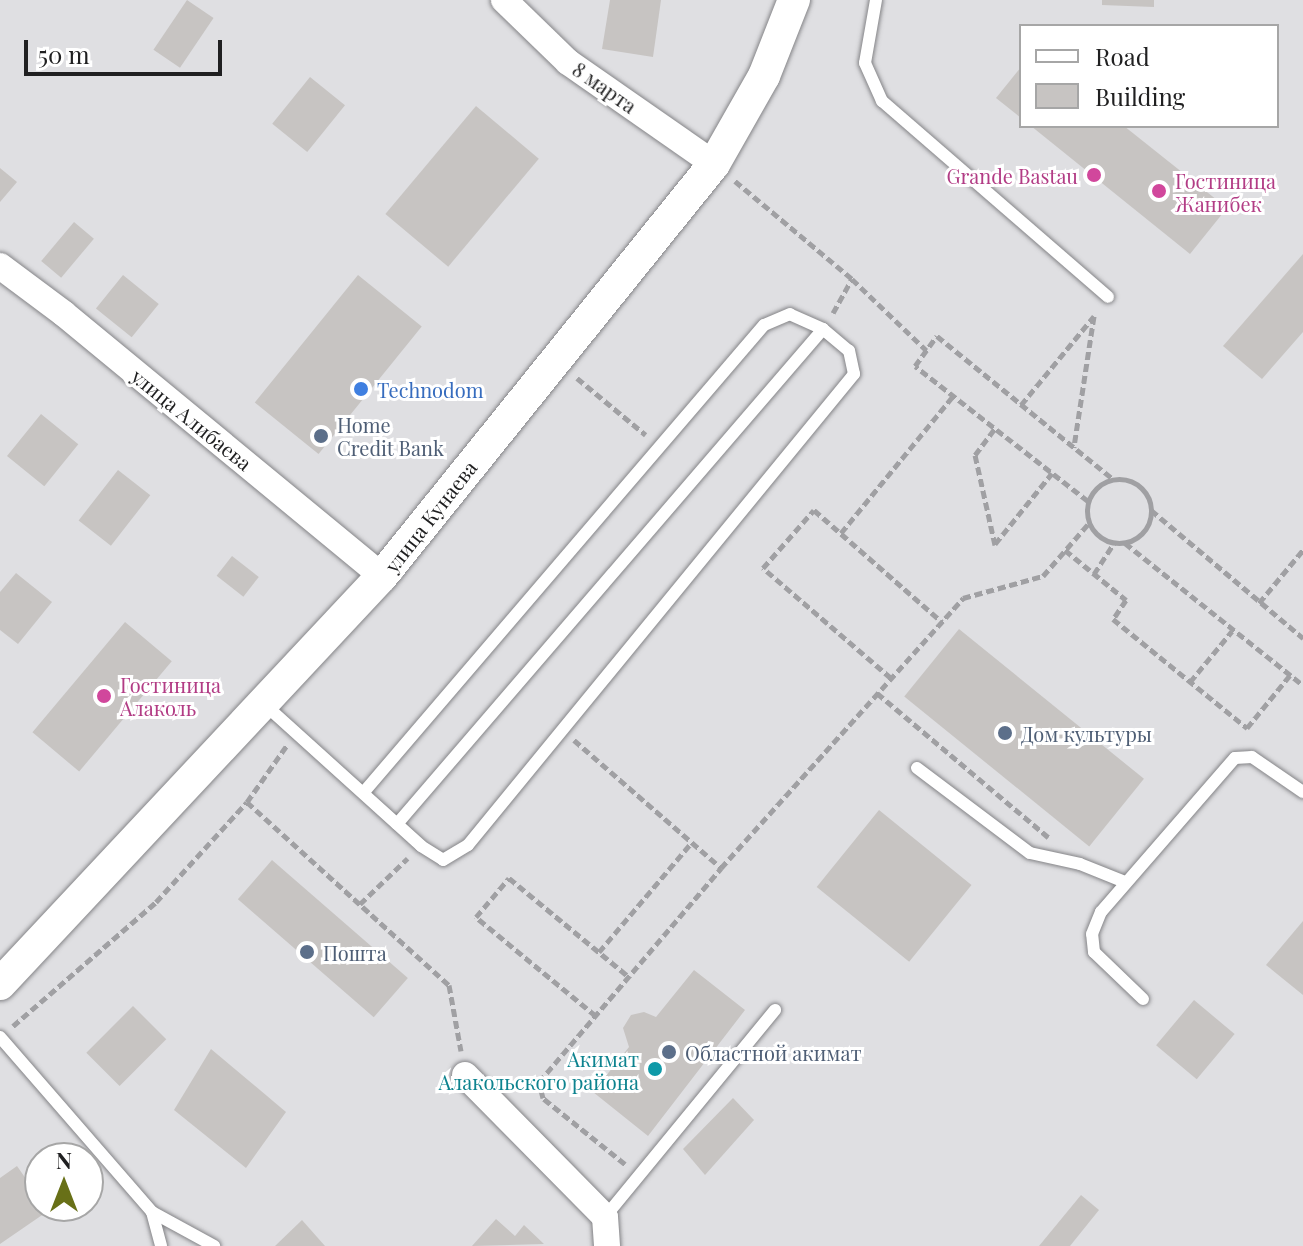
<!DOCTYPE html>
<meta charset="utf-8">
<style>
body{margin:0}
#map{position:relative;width:1303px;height:1246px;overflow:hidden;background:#dfdfe2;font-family:"Playfair Display",serif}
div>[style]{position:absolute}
.building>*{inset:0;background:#c7c4c2;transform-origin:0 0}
.path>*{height:5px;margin-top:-2.5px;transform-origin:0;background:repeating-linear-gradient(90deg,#a0a0a3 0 8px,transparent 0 12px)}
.path>.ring{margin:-2.5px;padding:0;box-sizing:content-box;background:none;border:5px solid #a0a0a3;border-radius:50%}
.roads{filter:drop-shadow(0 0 2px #848487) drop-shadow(0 0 2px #848487)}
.service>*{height:12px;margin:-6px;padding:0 6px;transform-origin:6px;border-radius:6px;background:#fff}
.minor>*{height:26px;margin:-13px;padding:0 13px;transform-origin:13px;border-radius:13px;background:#fff}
.tertiary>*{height:32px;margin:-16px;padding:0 16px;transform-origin:16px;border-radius:16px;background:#fff}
.dots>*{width:22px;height:22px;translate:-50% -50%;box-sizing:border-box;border:4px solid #fff;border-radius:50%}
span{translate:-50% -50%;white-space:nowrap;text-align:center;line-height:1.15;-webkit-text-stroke:6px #fff;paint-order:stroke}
.street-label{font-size:20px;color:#202021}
.hotel-label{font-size:20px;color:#b23c85}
.right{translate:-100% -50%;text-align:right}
.left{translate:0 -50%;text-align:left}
.shop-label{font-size:20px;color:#366cbe}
.service-label{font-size:20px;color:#4e5e75}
.culture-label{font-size:20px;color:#0d838f}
.legend{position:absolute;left:1019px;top:24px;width:260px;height:104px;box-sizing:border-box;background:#fff;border:2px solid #a6a6a6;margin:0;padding:10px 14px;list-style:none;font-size:24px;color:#202021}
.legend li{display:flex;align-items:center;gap:16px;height:40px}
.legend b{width:40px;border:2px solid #a6a6a6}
.north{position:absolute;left:24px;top:1142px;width:80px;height:80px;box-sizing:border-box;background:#fff;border:2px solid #a6a6a6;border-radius:50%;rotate:0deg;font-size:22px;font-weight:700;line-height:32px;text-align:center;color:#202021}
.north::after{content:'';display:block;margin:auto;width:28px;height:36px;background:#687017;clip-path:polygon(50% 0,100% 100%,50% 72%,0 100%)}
.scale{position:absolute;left:24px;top:40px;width:198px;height:36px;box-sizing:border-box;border:4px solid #202021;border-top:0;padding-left:10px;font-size:24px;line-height:28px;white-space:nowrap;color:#202021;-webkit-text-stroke:6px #fff;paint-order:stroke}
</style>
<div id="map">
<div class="building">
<i style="left:187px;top:0;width:32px;height:60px;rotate:34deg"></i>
<i style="clip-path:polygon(610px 0,661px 0,653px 57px,602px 49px)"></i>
<i style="clip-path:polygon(1102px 0,1154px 0,1154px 7px,1102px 5px)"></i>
<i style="clip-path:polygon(1021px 67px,1021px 118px,996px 98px)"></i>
<i style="left:310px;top:77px;width:45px;height:60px;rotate:39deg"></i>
<i style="left:476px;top:106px;width:82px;height:141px;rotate:40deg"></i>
<i style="clip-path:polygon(1031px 126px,1124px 126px,1227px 208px,1190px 254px)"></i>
<i style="clip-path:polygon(0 168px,17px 182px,0 202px)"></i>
<i style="left:74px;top:222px;width:26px;height:51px;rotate:40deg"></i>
<i style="clip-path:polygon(1303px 254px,1303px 332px,1262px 379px,1223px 346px)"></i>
<i style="left:123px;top:275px;width:46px;height:43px;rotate:39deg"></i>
<i style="left:358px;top:275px;width:82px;height:164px;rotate:39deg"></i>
<i style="left:41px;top:414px;width:48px;height:54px;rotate:39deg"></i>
<i style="left:118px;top:470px;width:41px;height:64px;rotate:38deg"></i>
<i style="left:232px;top:556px;width:34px;height:25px;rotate:38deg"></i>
<i style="clip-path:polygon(16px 573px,52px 602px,18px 644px,0 630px,0 592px)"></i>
<i style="left:125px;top:622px;width:61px;height:144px;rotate:40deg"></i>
<i style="left:959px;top:629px;width:238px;height:87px;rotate:39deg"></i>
<i style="left:879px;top:810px;width:119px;height:99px;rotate:39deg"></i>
<i style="left:272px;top:860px;width:180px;height:52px;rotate:41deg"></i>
<i style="clip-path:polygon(1303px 921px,1303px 995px,1266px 965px)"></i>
<i style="clip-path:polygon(694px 970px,745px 1010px,648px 1136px,593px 1092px,629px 1047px,623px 1028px,631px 1015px,644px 1012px,656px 1017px)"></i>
<i style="left:1194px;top:1000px;width:53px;height:59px;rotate:40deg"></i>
<i style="left:133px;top:1006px;width:47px;height:66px;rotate:45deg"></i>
<i style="clip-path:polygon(211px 1049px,286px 1112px,246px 1168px,174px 1110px)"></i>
<i style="clip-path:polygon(733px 1098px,754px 1120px,705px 1175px,683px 1149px)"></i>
<i style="clip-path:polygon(17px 1166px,40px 1199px,40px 1206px,48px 1211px,0 1244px,0 1178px)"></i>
<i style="clip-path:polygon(1081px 1195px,1099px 1210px,1070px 1246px,1039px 1246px)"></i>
<i style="clip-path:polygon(496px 1219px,515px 1236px,524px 1225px,544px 1244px,472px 1246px)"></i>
<i style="clip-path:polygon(302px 1220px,325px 1246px,275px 1246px)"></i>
</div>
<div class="path">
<i style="left:735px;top:181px;width:153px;rotate:39.9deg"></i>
<i style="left:852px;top:279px;width:103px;rotate:43.8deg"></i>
<i style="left:833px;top:313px;width:39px;rotate:-61deg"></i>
<i style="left:577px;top:378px;width:89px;rotate:39.6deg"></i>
<i style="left:1021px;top:405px;width:115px;rotate:-50.6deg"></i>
<i style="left:1094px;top:316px;width:133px;rotate:98.7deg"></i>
<i class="ring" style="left:1087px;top:479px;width:59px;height:59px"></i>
<i style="left:1088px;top:501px;width:219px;rotate:-142deg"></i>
<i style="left:915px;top:366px;width:37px;rotate:-54deg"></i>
<i style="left:937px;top:336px;width:227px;rotate:39.1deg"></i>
<i style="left:1151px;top:510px;width:199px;rotate:40.1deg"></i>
<i style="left:841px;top:533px;width:177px;rotate:-50.7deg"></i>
<i style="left:1125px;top:543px;width:228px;rotate:38.6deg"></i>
<i style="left:995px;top:544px;width:91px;rotate:-51.2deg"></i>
<i style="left:995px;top:545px;width:92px;rotate:-102.5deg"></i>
<i style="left:975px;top:455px;width:34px;rotate:-53deg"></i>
<i style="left:1065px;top:550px;width:79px;rotate:39.3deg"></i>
<i style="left:1126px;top:600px;width:23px;rotate:124deg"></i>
<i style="left:1113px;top:619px;width:173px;rotate:39.1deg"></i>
<i style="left:1247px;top:728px;width:68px;rotate:-50.9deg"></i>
<i style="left:1094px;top:574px;width:37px;rotate:-57deg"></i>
<i style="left:1259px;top:603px;width:69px;rotate:-50.3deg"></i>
<i style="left:891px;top:678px;width:169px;rotate:-139.3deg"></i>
<i style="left:763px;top:568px;width:77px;rotate:-48.7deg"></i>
<i style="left:814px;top:510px;width:170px;rotate:41.2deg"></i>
<i style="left:1190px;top:682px;width:66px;rotate:-50.5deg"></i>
<i style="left:877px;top:693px;width:224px;rotate:40.1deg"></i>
<i style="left:574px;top:740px;width:195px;rotate:41deg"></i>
<i style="left:721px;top:868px;width:363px;rotate:-48.1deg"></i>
<i style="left:963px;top:598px;width:83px;rotate:-15.4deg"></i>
<i style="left:1043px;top:576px;width:70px;rotate:-49deg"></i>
<i style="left:247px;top:802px;width:273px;rotate:42.2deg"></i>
<i style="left:449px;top:985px;width:67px;rotate:79.7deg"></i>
<i style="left:360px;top:904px;width:66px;rotate:-43.8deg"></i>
<i style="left:599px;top:952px;width:144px;rotate:-49.8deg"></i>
<i style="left:596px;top:1016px;width:156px;rotate:-140.5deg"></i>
<i style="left:476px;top:917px;width:51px;rotate:-49.8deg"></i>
<i style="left:509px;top:878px;width:156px;rotate:39.5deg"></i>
<i style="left:13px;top:1026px;width:189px;rotate:-40.9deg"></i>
<i style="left:156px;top:902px;width:135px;rotate:-47.7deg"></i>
<i style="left:247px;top:802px;width:70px;rotate:-54.9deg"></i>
<i style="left:625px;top:1164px;width:105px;rotate:-141.2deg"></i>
<i style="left:543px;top:1098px;width:16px;rotate:-104deg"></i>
<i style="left:539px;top:1082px;width:281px;rotate:-49.6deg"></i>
</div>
<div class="roads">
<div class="service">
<i style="left:876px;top:0;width:64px;rotate:99.9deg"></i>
<i style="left:865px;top:63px;width:42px;rotate:65.9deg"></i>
<i style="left:882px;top:101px;width:299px;rotate:40.9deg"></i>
<i style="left:263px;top:703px;width:213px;rotate:42.1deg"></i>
<i style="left:421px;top:846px;width:26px;rotate:32deg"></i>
<i style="left:443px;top:860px;width:29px;rotate:-31deg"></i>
<i style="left:468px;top:845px;width:609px;rotate:-50.66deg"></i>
<i style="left:854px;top:374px;width:24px;rotate:-102deg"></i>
<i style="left:849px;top:351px;width:34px;rotate:-140deg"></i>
<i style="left:823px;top:329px;width:36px;rotate:-156deg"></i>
<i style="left:790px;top:314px;width:28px;rotate:157deg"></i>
<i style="left:764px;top:325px;width:616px;rotate:130.59deg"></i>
<i style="left:917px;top:768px;width:141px;rotate:37deg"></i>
<i style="left:1030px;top:853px;width:51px;rotate:12.4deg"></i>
<i style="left:1080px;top:864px;width:48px;rotate:21.8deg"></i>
<i style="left:397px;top:824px;width:653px;rotate:-49.28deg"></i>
<i style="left:1143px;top:999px;width:68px;rotate:-136.2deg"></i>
<i style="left:1094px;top:952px;width:18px;rotate:-96deg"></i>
<i style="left:1092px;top:934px;width:24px;rotate:-68deg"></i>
<i style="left:1101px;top:912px;width:204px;rotate:-49deg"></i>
<i style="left:1235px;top:758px;width:17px;rotate:-3deg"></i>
<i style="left:1252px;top:757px;width:62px;rotate:34.5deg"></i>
<i style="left:0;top:1037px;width:232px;rotate:49deg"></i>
<i style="left:152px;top:1212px;width:35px;rotate:75deg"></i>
<i style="left:152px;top:1212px;width:71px;rotate:28.7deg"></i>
<i style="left:605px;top:1217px;width:268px;rotate:-50.6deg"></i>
</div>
<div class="minor">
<i style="left:504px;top:0;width:89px;rotate:44.1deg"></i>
<i style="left:568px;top:62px;width:178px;rotate:34.9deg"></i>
<i style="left:0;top:266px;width:79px;rotate:36.7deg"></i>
<i style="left:63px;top:313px;width:413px;rotate:39.5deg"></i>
<i style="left:465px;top:1075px;width:199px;rotate:45.4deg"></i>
<i style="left:605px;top:1217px;width:29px;rotate:86deg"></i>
</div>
<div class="tertiary">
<i style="left:0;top:984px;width:559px;rotate:-46.89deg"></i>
<i style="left:382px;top:576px;width:529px;rotate:-51.14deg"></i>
<i style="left:714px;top:164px;width:101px;rotate:-60.4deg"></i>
<i style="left:764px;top:76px;width:82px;rotate:-68.5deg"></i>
</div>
</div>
<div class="dots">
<i style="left:1094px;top:175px;background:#d1479c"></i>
<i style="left:1159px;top:191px;background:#d1479c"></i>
<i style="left:361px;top:389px;background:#3f7fe0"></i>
<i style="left:321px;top:436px;background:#5c6f8a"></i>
<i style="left:104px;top:696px;background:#d1479c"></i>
<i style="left:1005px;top:733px;background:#5c6f8a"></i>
<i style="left:307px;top:952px;background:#5c6f8a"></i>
<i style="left:669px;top:1052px;background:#5c6f8a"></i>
<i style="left:655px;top:1069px;background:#0f9aa8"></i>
</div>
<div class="street-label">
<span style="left:605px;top:87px;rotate:35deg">8 марта</span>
<span style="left:192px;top:419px;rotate:39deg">улица Алибаева</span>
<span style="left:430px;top:516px;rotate:-52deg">улица Кунаева</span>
</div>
<div class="hotel-label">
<span class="right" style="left:1078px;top:175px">Grande Bastau</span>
<span class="left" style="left:1175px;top:192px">Гостиница<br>Жанибек</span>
<span class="left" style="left:120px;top:696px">Гостиница<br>Алаколь</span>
</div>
<div class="shop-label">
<span class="left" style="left:377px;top:389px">Technodom</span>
</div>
<div class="service-label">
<span class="left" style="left:337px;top:436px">Home<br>Credit Bank</span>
<span class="left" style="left:1021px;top:733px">Дом культуры</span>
<span class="left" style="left:323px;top:952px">Пошта</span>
<span class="left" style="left:685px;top:1052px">Областной акимат</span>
</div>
<div class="culture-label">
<span class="right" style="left:639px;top:1070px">Акимат<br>Алакольского района</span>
</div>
<ul class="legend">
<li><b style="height:10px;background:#fff"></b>Road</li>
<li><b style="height:22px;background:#c7c4c2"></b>Building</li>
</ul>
<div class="north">N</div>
<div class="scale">50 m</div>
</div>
